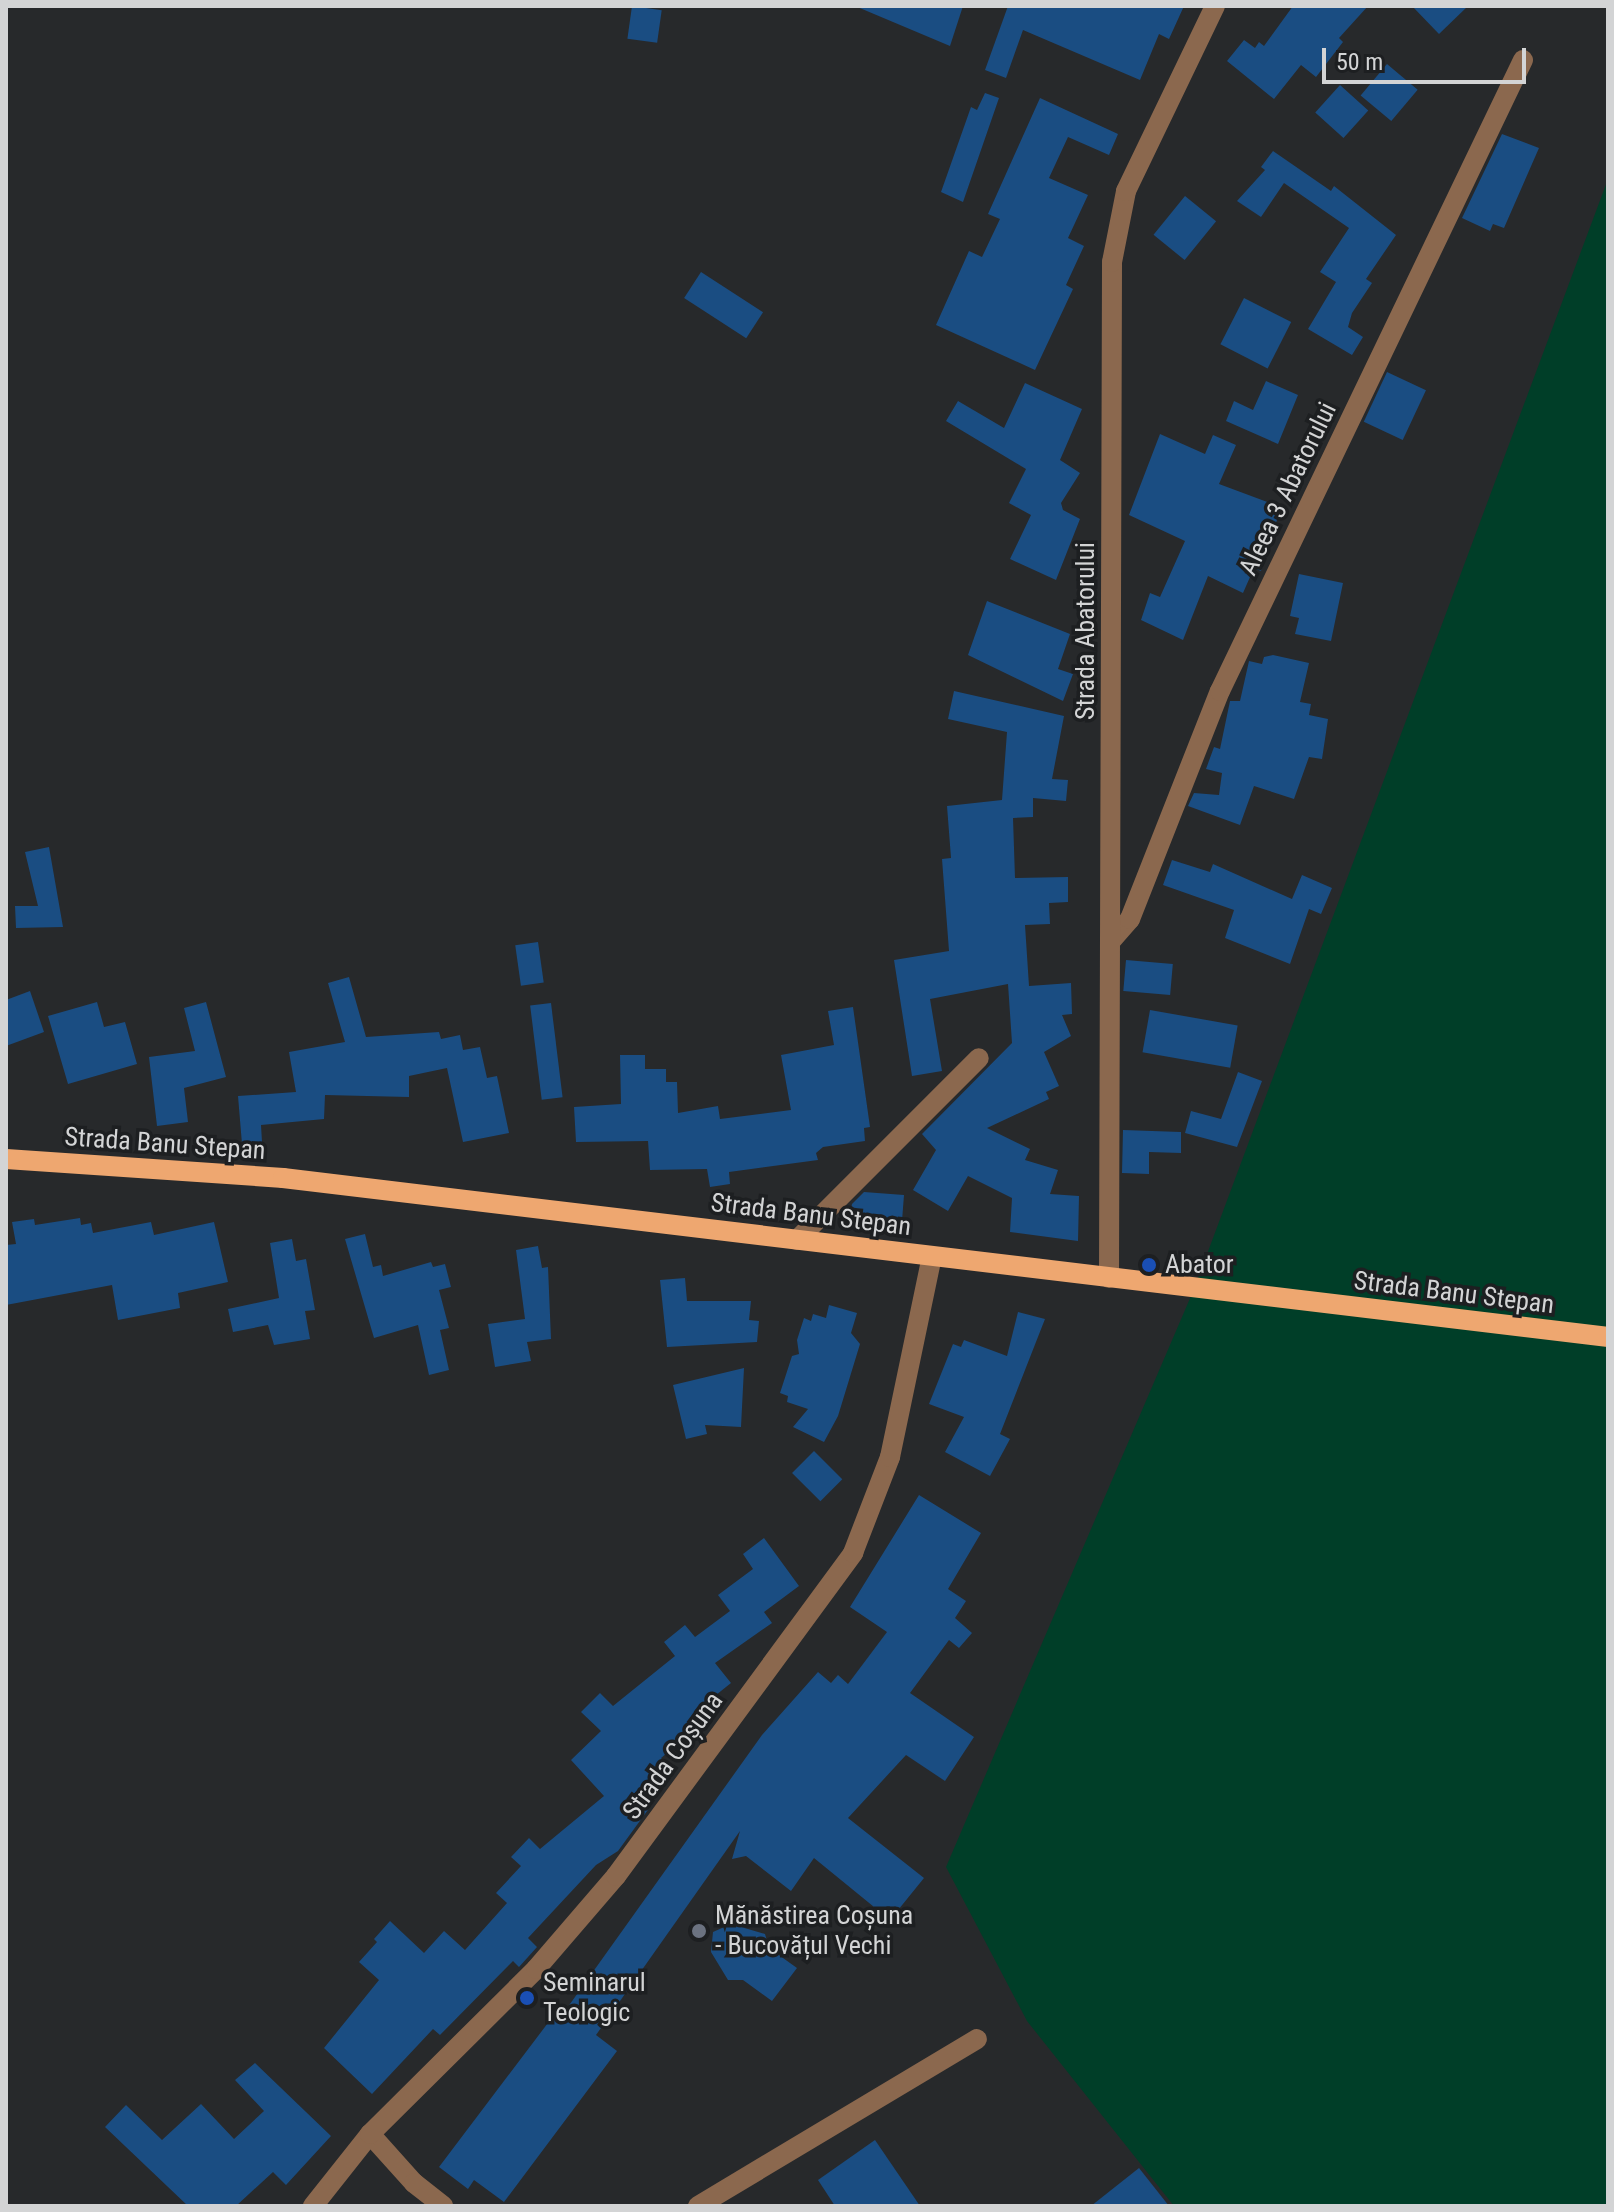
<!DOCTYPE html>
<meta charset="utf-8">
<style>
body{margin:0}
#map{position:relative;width:1614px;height:2212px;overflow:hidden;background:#27292b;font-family:"Roboto Condensed",sans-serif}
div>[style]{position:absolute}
.green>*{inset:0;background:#003e28}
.building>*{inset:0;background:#1a4d82;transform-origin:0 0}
.minor>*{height:20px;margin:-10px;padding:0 10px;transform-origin:10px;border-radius:10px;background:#8b684e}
.major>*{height:20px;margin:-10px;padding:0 10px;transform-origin:10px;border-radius:10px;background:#eea770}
.dots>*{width:22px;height:22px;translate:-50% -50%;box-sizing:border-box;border:4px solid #1d1f21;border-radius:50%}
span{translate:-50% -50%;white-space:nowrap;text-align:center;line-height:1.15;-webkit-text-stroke:7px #1d1f21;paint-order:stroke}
.street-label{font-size:26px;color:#d3d4d5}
.poi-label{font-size:26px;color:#d3d4d5}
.left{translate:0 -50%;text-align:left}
.frame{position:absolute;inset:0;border:8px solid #d3d4d5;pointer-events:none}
.scale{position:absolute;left:1322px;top:48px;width:204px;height:36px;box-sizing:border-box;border:4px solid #d3d4d5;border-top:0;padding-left:10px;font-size:24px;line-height:28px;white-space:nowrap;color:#d3d4d5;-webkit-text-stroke:6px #1d1f21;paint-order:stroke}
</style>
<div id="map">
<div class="green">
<i style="clip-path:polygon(1608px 179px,1608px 2206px,1174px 2206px,1027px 2021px,946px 1867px,1194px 1289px)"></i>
</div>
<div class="building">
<i style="left:632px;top:6px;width:30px;height:33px;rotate:8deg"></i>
<i style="clip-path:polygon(855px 6px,963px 6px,950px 46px)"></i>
<i style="clip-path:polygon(1008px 6px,1184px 6px,1169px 39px,1159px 34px,1140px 80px,1023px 30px,1006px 78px,985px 70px)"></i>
<i style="clip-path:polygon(1293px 6px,1368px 6px,1339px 38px,1343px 42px,1316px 77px,1301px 65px,1274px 99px,1227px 61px,1244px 40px,1255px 48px,1259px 42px,1264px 46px)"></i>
<i style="clip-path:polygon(1412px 6px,1468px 6px,1439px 34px)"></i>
<i style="left:1387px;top:64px;width:40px;height:41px;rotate:40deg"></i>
<i style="left:1340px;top:85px;width:38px;height:37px;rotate:42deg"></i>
<i style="clip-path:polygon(985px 93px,999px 98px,963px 202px,941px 192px,971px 107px,977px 110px)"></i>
<i style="clip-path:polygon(1040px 98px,1118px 134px,1109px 155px,1068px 137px,1049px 178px,1088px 195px,1068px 238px,1084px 246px,1066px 285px,1073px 289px,1035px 370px,936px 325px,969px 251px,982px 257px,1000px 219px,988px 214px)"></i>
<i style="clip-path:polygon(1502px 134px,1539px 148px,1504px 228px,1493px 224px,1490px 231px,1462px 218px)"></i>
<i style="clip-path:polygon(1273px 151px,1331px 191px,1334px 186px,1396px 235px,1366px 279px,1372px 283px,1352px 313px,1348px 327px,1363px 337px,1352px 355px,1308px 329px,1336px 282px,1320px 272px,1349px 228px,1284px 183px,1261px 217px,1237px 201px,1265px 170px,1261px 167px)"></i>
<i style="left:1185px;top:196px;width:40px;height:50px;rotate:39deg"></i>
<i style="left:701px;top:272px;width:74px;height:31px;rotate:33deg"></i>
<i style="left:1244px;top:298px;width:53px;height:52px;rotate:27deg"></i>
<i style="left:1387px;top:372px;width:43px;height:55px;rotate:25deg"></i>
<i style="clip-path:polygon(1266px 381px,1298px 395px,1278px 444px,1226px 421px,1234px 401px,1253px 410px)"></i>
<i style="clip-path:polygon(1025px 383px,1082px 409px,1060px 460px,1080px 473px,1061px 503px,1063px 510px,1080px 519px,1056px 580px,1010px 559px,1031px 515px,1009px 503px,1026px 469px,946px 421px,958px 401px,1004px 428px)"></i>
<i style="clip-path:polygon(1160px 434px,1205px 454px,1213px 435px,1236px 445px,1219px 484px,1281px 507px,1261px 571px,1254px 568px,1243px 593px,1208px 576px,1183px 640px,1141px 620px,1150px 593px,1160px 597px,1185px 541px,1129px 515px)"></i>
<i style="clip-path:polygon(1299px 574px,1343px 583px,1331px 641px,1295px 634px,1299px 618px,1290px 616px)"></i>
<i style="clip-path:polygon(987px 601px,1070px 634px,1058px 669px,1073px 674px,1063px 701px,968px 655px)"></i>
<i style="clip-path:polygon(1273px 655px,1309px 663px,1300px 702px,1311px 704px,1309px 715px,1328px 719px,1322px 759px,1309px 757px,1294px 799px,1254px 786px,1240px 825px,1188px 806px,1194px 793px,1219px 795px,1222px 773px,1206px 769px,1214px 747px,1220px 749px,1230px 701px,1240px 701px,1249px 661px,1262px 664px,1264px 657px)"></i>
<i style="clip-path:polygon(954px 691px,1064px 716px,1052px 779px,1068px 780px,1066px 801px,1033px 798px,1033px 817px,1013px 818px,1015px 878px,1068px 877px,1068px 902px,1049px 903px,1050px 924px,1025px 925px,1029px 986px,1071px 983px,1072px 1014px,1062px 1015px,1071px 1036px,1044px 1052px,1059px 1086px,1046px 1092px,1049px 1099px,987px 1128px,1030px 1149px,1025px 1160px,1058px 1170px,1050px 1194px,1079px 1196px,1078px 1241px,1010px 1232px,1012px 1198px,968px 1176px,948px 1211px,913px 1190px,936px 1150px,922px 1134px,1012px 1043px,1008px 984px,930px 999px,942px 1071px,912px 1076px,894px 960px,949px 951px,942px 859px,951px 858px,947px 806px,1002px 800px,1007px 732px,948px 719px)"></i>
<i style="clip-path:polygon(49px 847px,63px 927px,16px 928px,15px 906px,38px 906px,25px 852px)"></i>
<i style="clip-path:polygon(1172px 860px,1210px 872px,1213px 864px,1292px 899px,1302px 875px,1332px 888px,1321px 914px,1309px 909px,1290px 964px,1225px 938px,1234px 910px,1163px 885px)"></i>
<i style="left:538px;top:942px;width:41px;height:23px;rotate:82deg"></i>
<i style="left:1126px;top:960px;width:47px;height:31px;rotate:5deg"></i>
<i style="clip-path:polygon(349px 977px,366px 1037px,439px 1032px,441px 1039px,460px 1035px,463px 1050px,480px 1047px,487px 1078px,497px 1076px,509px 1133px,463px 1142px,447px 1068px,409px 1076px,409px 1097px,325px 1095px,324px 1119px,261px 1125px,262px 1142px,242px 1144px,238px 1096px,296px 1092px,289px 1052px,345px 1042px,328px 983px)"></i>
<i style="clip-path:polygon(30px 991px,44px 1032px,6px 1046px,6px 1000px)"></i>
<i style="clip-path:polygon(97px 1002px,104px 1027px,125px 1022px,137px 1064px,68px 1084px,48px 1016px)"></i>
<i style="clip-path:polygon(206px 1002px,226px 1077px,184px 1088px,188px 1122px,157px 1126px,149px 1057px,195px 1051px,184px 1008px)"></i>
<i style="left:551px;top:1003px;width:95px;height:21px;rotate:83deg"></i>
<i style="clip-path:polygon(853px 1007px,870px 1127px,864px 1128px,865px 1141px,823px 1147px,816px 1153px,818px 1160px,729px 1172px,730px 1184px,710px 1187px,707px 1169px,650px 1170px,648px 1141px,576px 1142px,574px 1107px,621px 1104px,620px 1055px,645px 1055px,645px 1069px,666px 1069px,666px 1082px,677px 1082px,678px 1113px,718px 1106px,720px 1119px,791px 1110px,781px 1055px,834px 1045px,828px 1011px)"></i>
<i style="left:1150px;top:1010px;width:89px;height:43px;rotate:10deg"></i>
<i style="clip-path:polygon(1238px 1072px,1262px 1081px,1237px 1147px,1185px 1133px,1191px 1111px,1221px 1119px)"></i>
<i style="clip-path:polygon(1123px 1130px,1181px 1132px,1181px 1153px,1149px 1152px,1149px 1174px,1122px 1173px)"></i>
<i style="clip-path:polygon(864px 1192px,904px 1195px,902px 1221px,850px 1216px,852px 1204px)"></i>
<i style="clip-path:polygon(80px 1218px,81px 1225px,91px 1223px,93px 1233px,151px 1222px,154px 1235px,214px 1222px,228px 1282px,178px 1293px,180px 1308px,118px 1320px,112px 1285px,6px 1305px,6px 1245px,16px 1244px,12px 1222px,34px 1219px,35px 1225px)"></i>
<i style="clip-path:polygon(365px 1234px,373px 1267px,381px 1265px,383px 1276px,431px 1262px,433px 1267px,445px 1264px,451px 1287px,439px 1290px,449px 1328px,440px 1330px,449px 1370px,429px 1375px,418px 1325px,374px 1338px,345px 1239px)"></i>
<i style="clip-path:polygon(292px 1239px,296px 1261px,306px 1259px,315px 1310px,305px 1311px,310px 1339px,274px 1345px,268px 1325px,233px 1332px,228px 1309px,279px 1298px,270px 1243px)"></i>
<i style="clip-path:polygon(538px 1246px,542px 1268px,548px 1267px,551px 1339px,527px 1342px,531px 1361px,495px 1367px,488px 1324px,525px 1319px,516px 1250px)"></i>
<i style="clip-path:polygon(685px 1278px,687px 1301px,751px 1301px,749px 1320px,759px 1321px,757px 1342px,667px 1347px,660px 1280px)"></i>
<i style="clip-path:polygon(829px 1305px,857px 1313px,851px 1333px,860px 1344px,838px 1416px,824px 1442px,793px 1427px,808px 1409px,787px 1402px,788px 1396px,780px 1393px,792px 1356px,799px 1354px,797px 1340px,804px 1318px,811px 1321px,813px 1314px,826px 1318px)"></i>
<i style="clip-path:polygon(1018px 1312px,1045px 1319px,1000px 1434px,1010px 1439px,990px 1476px,945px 1452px,964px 1417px,929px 1404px,953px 1344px,961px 1347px,964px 1340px,1007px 1356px)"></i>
<i style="clip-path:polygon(744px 1368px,741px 1427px,705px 1425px,707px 1434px,686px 1439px,673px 1385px)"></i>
<i style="left:814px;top:1451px;width:40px;height:31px;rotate:45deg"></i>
<i style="clip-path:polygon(919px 1495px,981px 1533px,948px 1589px,966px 1601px,955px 1618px,972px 1633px,959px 1648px,949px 1640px,910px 1693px,974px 1737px,945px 1781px,906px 1755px,848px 1818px,924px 1878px,890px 1920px,814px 1858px,791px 1891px,746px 1856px,732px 1859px,740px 1831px,596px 2035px,617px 2051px,504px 2202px,474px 2180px,468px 2189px,439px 2167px,560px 2007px,565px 2011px,762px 1735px,818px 1672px,831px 1683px,838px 1675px,848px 1684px,887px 1632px,850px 1607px)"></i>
<i style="clip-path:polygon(764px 1538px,799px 1586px,764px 1612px,772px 1623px,715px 1663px,731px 1683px,696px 1711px,704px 1722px,661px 1758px,672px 1771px,641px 1798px,650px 1807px,618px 1851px,596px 1865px,528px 1938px,537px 1947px,519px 1967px,513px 1961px,440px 2035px,433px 2029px,372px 2094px,324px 2048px,379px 1980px,359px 1962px,377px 1942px,374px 1939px,390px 1921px,424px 1953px,444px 1931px,465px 1950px,507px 1903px,496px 1893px,521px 1866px,511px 1857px,529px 1838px,540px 1849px,604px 1796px,571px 1760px,601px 1731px,581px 1712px,600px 1693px,613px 1706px,675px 1656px,664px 1642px,685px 1625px,695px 1637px,730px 1611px,718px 1595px,753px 1569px,743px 1554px)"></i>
<i style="clip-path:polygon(731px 1924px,765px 1934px,769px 1948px,797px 1968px,772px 2001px,743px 1980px,728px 1980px,711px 1952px,713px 1932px)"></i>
<i style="clip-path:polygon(255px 2063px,331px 2136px,286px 2185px,273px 2172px,236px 2206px,188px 2206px,105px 2127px,126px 2105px,162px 2140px,201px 2104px,234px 2139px,264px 2111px,235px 2080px)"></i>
<i style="clip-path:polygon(875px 2140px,920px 2206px,835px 2206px,818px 2180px)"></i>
<i style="clip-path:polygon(1139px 2168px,1169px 2206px,1091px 2206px)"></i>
</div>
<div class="minor">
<i style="left:1110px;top:942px;width:30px;rotate:-49deg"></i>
<i style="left:1130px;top:919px;width:245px;rotate:-68.5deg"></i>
<i style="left:1220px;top:691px;width:700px;rotate:-64.35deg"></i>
<i style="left:797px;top:1240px;width:257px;rotate:-45deg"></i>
<i style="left:1109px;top:1278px;width:1016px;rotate:-89.83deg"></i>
<i style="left:1112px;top:262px;width:72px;rotate:-78.8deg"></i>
<i style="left:1126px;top:191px;width:205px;rotate:-64.3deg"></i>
<i style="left:370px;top:2134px;width:66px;rotate:48.1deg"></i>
<i style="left:414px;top:2183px;width:37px;rotate:38deg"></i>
<i style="left:313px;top:2206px;width:92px;rotate:-51.6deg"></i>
<i style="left:370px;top:2134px;width:234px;rotate:-44.8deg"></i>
<i style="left:536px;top:1969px;width:123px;rotate:-49.3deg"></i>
<i style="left:616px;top:1876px;width:401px;rotate:-53.7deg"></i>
<i style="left:853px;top:1553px;width:103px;rotate:-68.9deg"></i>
<i style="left:890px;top:1457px;width:205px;rotate:-78.2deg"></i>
<i style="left:698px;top:2206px;width:325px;rotate:-30.9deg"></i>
</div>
<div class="major">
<i style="left:6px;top:1159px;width:278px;rotate:3.9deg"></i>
<i style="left:283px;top:1178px;width:1335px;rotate:6.84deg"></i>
</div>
<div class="dots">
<i style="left:1149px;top:1265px;background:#1a4fb4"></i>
<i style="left:699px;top:1931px;background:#6b7280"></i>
<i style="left:527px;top:1998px;background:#1a4fb4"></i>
</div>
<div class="street-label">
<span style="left:1288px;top:489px;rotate:-64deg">Aleea 3 Abatorului</span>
<span style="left:1086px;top:631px;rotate:-90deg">Strada Abatorului</span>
<span style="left:165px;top:1144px;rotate:4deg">Strada Banu Stepan</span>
<span style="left:811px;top:1215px;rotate:7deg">Strada Banu Stepan</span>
<span style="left:1454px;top:1293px;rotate:7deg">Strada Banu Stepan</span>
<span style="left:673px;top:1756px;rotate:-54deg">Strada Coșuna</span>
</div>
<div class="poi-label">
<span class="left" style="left:1165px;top:1265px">Abator</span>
<span class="left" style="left:715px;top:1931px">Mănăstirea Coșuna<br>- Bucovățul Vechi</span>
<span class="left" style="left:543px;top:1998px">Seminarul<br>Teologic</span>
</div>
<div class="frame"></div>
<div class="scale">50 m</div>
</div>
